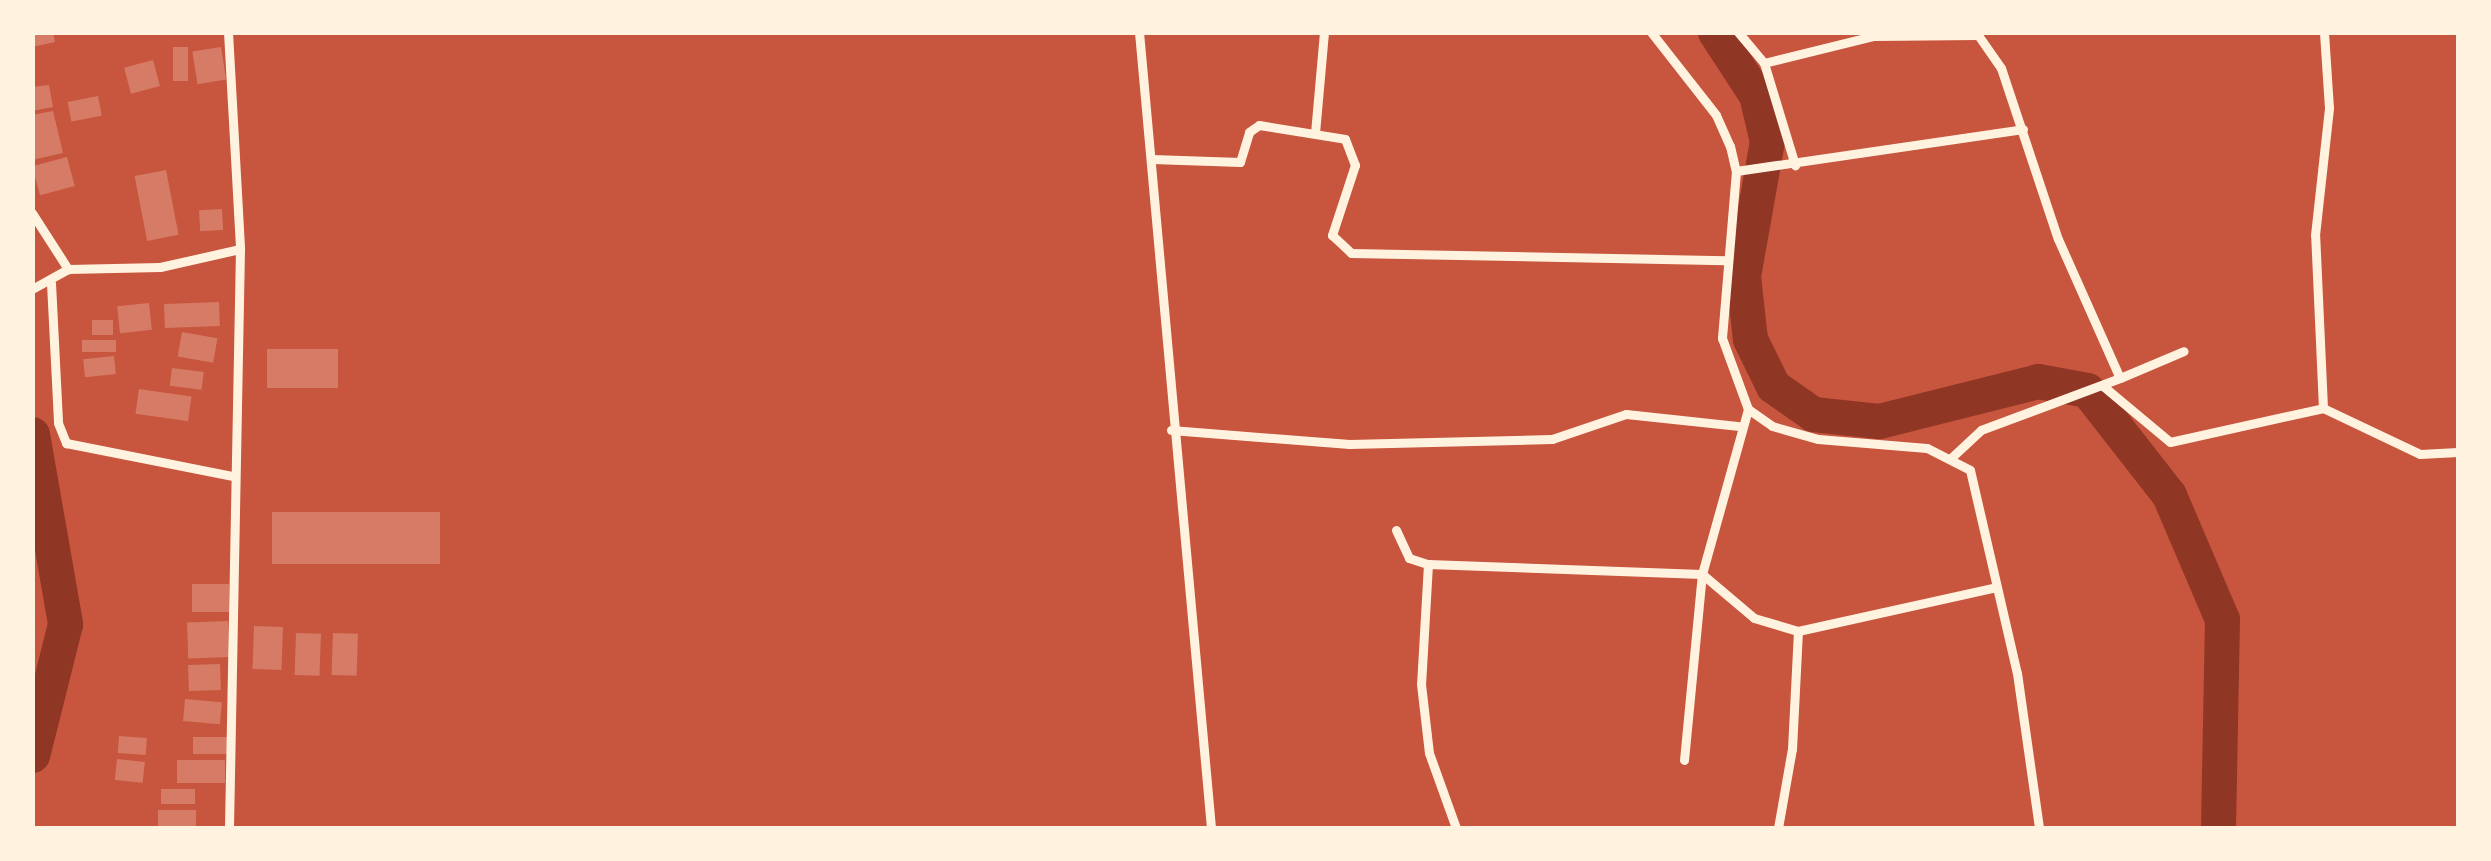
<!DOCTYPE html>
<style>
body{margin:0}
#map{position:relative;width:2491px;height:861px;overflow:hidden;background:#c8553d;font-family:"DM Sans",sans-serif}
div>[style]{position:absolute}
.river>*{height:35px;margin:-17.5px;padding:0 17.5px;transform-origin:17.5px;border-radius:17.5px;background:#8f3625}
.building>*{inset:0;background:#d67c66;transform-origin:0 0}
.minor>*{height:9px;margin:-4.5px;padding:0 4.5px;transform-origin:4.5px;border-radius:4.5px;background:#fff3e0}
span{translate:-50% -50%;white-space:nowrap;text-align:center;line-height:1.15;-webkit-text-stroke:8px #fff3e0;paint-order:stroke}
.frame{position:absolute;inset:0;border:35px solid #fff3e0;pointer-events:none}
</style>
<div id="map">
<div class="river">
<i style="left:1715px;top:32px;width:75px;rotate:56.9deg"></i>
<i style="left:1756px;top:95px;width:47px;rotate:76.6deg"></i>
<i style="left:1767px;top:141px;width:137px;rotate:100.1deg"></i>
<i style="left:1743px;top:276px;width:63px;rotate:83.7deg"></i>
<i style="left:1750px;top:339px;width:52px;rotate:63.9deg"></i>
<i style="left:1773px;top:386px;width:49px;rotate:35deg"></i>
<i style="left:1813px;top:414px;width:66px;rotate:6.1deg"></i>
<i style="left:1879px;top:421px;width:164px;rotate:-14.1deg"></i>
<i style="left:2038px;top:381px;width:50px;rotate:10.4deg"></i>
<i style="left:2087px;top:390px;width:133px;rotate:52deg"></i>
<i style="left:2169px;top:495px;width:135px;rotate:66.9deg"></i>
<i style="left:2222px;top:619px;width:209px;rotate:91.1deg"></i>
<i style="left:32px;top:434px;width:193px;rotate:80.1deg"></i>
<i style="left:65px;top:624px;width:135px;rotate:104.1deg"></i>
</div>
<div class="building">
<i style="clip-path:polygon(32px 32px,53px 32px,55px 42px,32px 47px)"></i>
<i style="left:173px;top:47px;width:15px;height:34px"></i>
<i style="left:221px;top:47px;width:33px;height:29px;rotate:81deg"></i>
<i style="left:153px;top:60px;width:27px;height:30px;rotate:75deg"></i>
<i style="clip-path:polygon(49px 85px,53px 107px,32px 111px,32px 87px)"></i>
<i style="left:98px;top:96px;width:20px;height:31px;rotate:79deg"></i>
<i style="clip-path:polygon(53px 111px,63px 153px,32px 160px,32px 115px)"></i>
<i style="left:67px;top:157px;width:30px;height:36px;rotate:75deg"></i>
<i style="left:166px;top:170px;width:66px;height:32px;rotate:79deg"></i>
<i style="left:222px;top:209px;width:21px;height:23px;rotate:87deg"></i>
<i style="left:219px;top:302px;width:24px;height:55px;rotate:88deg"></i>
<i style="left:149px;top:303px;width:27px;height:32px;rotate:84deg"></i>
<i style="left:92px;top:320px;width:21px;height:15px"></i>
<i style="left:182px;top:332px;width:36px;height:25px;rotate:10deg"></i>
<i style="left:116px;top:340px;width:12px;height:34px;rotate:90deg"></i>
<i style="left:267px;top:349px;width:71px;height:39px"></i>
<i style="left:114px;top:356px;width:18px;height:31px;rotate:84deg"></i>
<i style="left:172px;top:368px;width:32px;height:18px;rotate:7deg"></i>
<i style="left:139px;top:389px;width:53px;height:25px;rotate:8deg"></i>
<i style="left:272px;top:512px;width:168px;height:52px"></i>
<i style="left:192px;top:584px;width:37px;height:28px"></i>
<i style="left:228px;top:621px;width:36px;height:41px;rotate:88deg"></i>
<i style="left:254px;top:626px;width:29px;height:43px;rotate:2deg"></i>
<i style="left:296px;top:633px;width:25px;height:42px;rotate:2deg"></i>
<i style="left:333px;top:633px;width:25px;height:42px;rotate:2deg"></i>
<i style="left:220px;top:664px;width:26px;height:32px;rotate:88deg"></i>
<i style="left:185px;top:699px;width:37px;height:22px;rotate:5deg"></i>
<i style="left:119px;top:736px;width:28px;height:17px;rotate:4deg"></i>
<i style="left:228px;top:737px;width:17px;height:35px;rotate:90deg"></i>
<i style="left:117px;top:759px;width:28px;height:21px;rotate:6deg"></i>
<i style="left:177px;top:760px;width:48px;height:23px"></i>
<i style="left:161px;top:789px;width:34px;height:15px"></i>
<i style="left:158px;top:810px;width:38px;height:18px"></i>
</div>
<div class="minor">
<i style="left:228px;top:32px;width:217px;rotate:86.8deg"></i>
<i style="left:1139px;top:32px;width:799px;rotate:84.83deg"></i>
<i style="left:1651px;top:32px;width:105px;rotate:51.9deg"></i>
<i style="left:1716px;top:115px;width:34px;rotate:66deg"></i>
<i style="left:1730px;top:146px;width:26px;rotate:77deg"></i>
<i style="left:1736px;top:171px;width:168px;rotate:94.8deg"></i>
<i style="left:1722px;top:338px;width:76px;rotate:69.9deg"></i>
<i style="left:1748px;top:409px;width:29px;rotate:35deg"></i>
<i style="left:1772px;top:426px;width:48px;rotate:15.8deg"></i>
<i style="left:1818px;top:439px;width:109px;rotate:4.7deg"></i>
<i style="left:1927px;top:448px;width:48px;rotate:27.1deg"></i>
<i style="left:1970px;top:470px;width:208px;rotate:77deg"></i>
<i style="left:2017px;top:673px;width:157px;rotate:81.9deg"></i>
<i style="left:1738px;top:32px;width:40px;rotate:50deg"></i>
<i style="left:1764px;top:63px;width:107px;rotate:73.1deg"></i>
<i style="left:1764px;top:63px;width:112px;rotate:-13.9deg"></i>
<i style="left:1873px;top:36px;width:105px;rotate:-0.5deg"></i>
<i style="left:1978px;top:35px;width:40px;rotate:55.1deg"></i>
<i style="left:2001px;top:68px;width:180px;rotate:71.6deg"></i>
<i style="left:2058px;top:239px;width:152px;rotate:66deg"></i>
<i style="left:2120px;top:378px;width:148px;rotate:159.5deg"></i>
<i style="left:1981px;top:430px;width:40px;rotate:137deg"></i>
<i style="left:1315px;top:133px;width:101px;rotate:-84.9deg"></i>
<i style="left:1152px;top:159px;width:88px;rotate:2deg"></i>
<i style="left:1240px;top:162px;width:31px;rotate:-73deg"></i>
<i style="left:1249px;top:132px;width:12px;rotate:-35deg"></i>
<i style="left:1259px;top:125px;width:87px;rotate:9.2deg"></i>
<i style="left:1345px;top:139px;width:28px;rotate:69deg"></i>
<i style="left:1355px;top:165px;width:74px;rotate:108.2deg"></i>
<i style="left:1332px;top:235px;width:26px;rotate:43deg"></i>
<i style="left:1351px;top:253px;width:374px;rotate:1.1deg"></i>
<i style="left:1736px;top:171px;width:290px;rotate:-8.3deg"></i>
<i style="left:32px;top:213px;width:67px;rotate:57.3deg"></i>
<i style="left:68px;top:269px;width:41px;rotate:150.9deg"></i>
<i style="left:68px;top:269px;width:92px;rotate:-1.2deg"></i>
<i style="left:160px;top:267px;width:82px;rotate:-12.7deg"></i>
<i style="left:240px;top:249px;width:579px;rotate:91.09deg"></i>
<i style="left:51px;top:283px;width:140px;rotate:87.1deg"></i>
<i style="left:58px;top:423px;width:22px;rotate:68deg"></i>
<i style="left:66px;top:443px;width:169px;rotate:11.2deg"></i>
<i style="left:2120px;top:378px;width:69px;rotate:-22.9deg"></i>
<i style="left:2103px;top:386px;width:87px;rotate:39.9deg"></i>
<i style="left:2170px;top:442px;width:157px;rotate:-12.5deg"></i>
<i style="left:2323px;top:408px;width:107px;rotate:25.4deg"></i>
<i style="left:2420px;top:454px;width:38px;rotate:-3deg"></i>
<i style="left:2323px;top:408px;width:173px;rotate:-92.6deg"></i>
<i style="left:2315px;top:235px;width:128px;rotate:-83.7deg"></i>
<i style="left:2329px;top:108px;width:76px;rotate:-93.8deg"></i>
<i style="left:1171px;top:430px;width:179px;rotate:4.5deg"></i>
<i style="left:1349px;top:444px;width:203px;rotate:-1.4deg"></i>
<i style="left:1552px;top:439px;width:78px;rotate:-18.7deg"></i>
<i style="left:1626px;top:414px;width:114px;rotate:6.1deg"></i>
<i style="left:1396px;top:530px;width:31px;rotate:65deg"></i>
<i style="left:1409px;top:558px;width:20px;rotate:18deg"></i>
<i style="left:1428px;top:564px;width:274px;rotate:2.1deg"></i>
<i style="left:1702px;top:574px;width:171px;rotate:-74.4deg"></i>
<i style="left:1428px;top:564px;width:120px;rotate:93.3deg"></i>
<i style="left:1421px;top:684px;width:69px;rotate:83.4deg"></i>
<i style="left:1429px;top:753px;width:80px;rotate:70.2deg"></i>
<i style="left:1702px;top:574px;width:68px;rotate:40.2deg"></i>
<i style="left:1754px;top:618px;width:46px;rotate:16.5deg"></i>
<i style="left:1798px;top:631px;width:203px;rotate:-12.5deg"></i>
<i style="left:1684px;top:760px;width:187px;rotate:-84.5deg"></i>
<i style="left:1778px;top:828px;width:80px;rotate:-80deg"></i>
<i style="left:1792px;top:749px;width:118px;rotate:-87.1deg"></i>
</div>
<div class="frame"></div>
</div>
